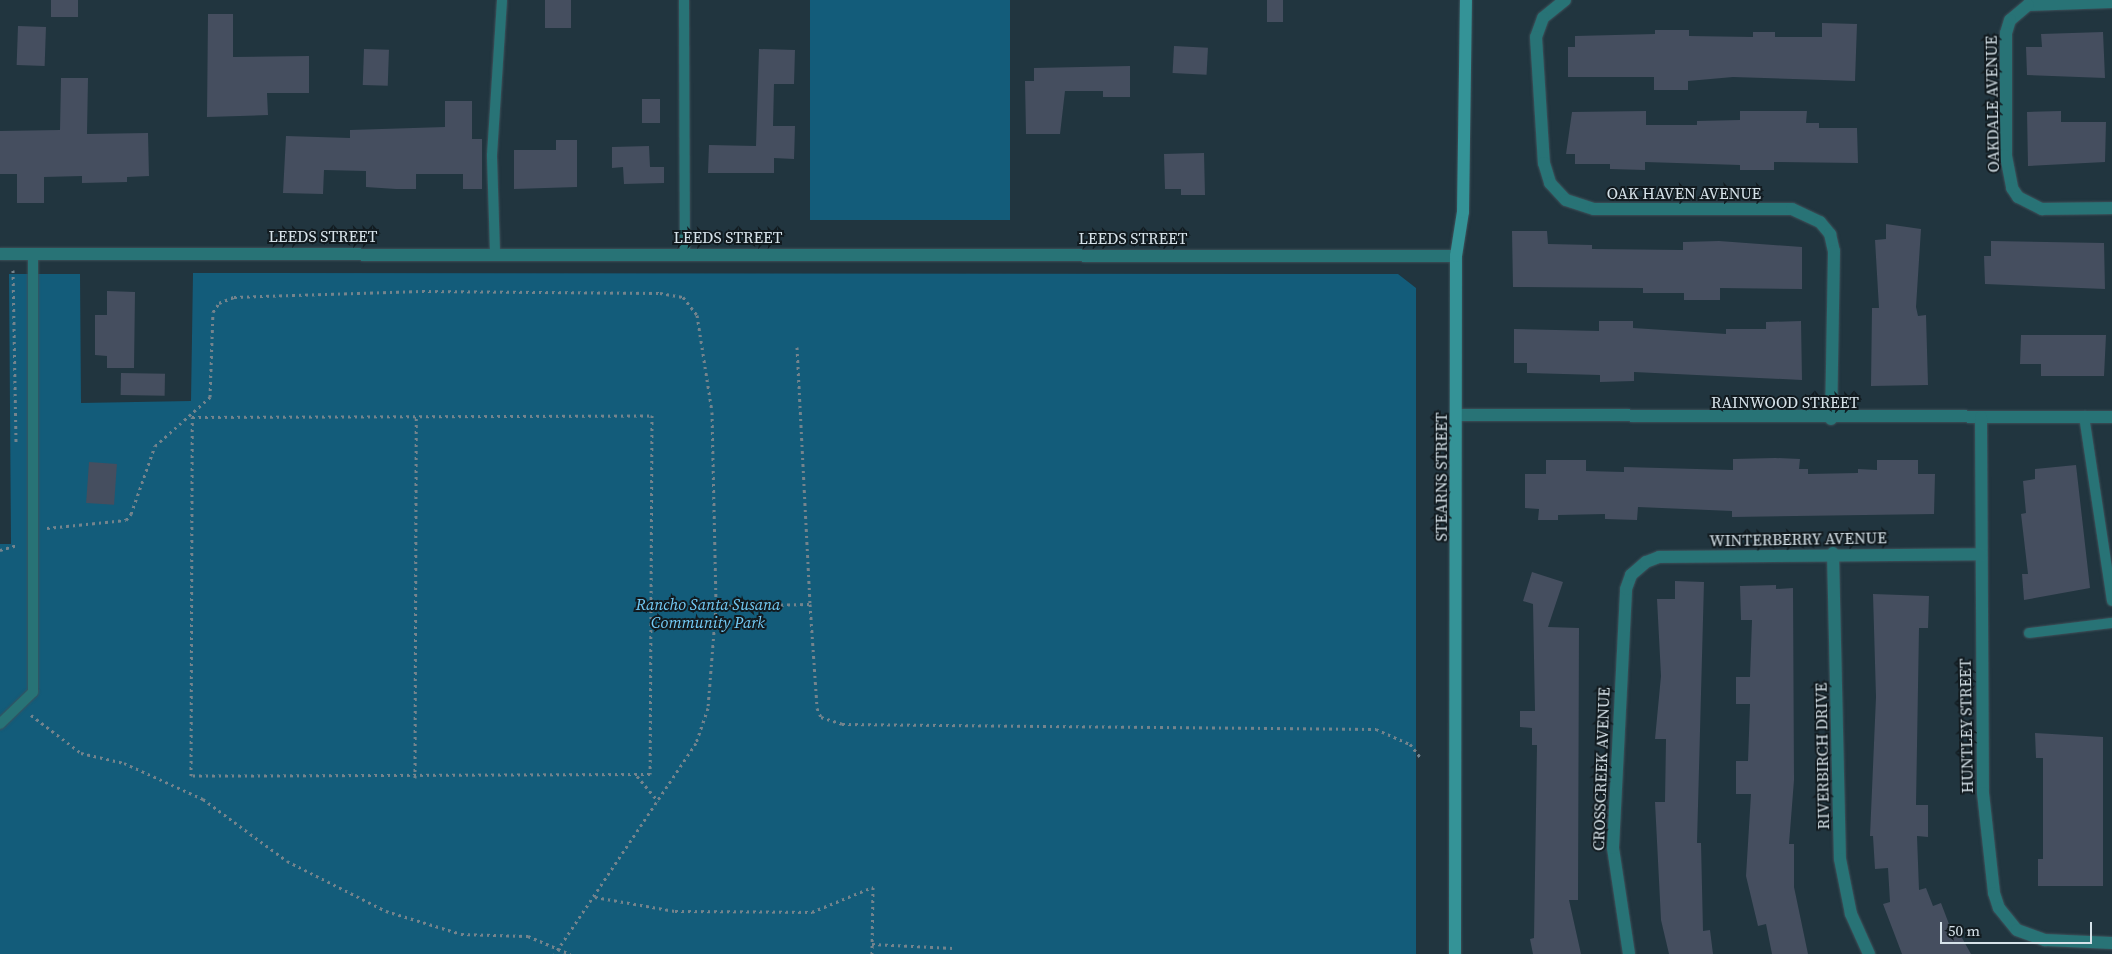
<!DOCTYPE html>
<style>
body{margin:0}
#map{position:relative;width:2112px;height:954px;overflow:hidden;background:#21353f;font-family:"Source Serif 4",serif}
div>[style]{position:absolute}
.green>*{inset:0;background:#135c7a;transform-origin:0 0}
.building>*{inset:0;background:#454e5f;transform-origin:0 0}
.path>*{height:3px;margin-top:-1.5px;transform-origin:0;background:repeating-linear-gradient(90deg,#74848d 0 2.5px,transparent 0 6.5px)}
.roads{filter:drop-shadow(0 0 1px #3e515a) drop-shadow(0 0 1px #3e515a)}
.lane>*{height:10px;margin:-5px;padding:0 5px;transform-origin:5px;border-radius:5px;background:#287376}
.street>*{height:12px;margin:-6px;padding:0 6px;transform-origin:6px;border-radius:6px;background:#287376}
.secondary>*{height:12px;margin:-6px;padding:0 6px;transform-origin:6px;border-radius:6px;background:#349397}
span{translate:-50% -50%;white-space:nowrap;text-align:center;line-height:1.15;-webkit-text-stroke:4px #121b20;paint-order:stroke}
.street-label{font-size:16px;color:#d6e2e9}
.park-label{font-size:16px;color:#74ccf7;font-style:italic}
.scale{position:absolute;left:1940px;top:922px;width:152px;height:22px;box-sizing:border-box;border:2px solid #d6e2e9;border-top:0;padding-left:6px;font-size:15px;line-height:18px;white-space:nowrap;color:#d6e2e9;-webkit-text-stroke:4px #121b20;paint-order:stroke}
</style>
<div id="map">
<div class="green">
<i style="left:810px;top:0;width:200px;height:220px"></i>
<i style="clip-path:polygon(193px 273px,1398px 274px,1416px 288px,1416px 954px,0 954px,0 544px,11px 544px,9px 274px,80px 274px,81px 403px,191px 401px)"></i>
</div>
<div class="building">
<i style="left:51px;top:0;width:27px;height:17px"></i>
<i style="left:545px;top:0;width:26px;height:28px"></i>
<i style="left:1267px;top:0;width:16px;height:22px"></i>
<i style="clip-path:polygon(208px 14px,233px 14px,233px 57px,309px 56px,309px 93px,267px 93px,268px 115px,207px 117px)"></i>
<i style="clip-path:polygon(1822px 23px,1857px 24px,1855px 81px,1733px 77px,1688px 81px,1688px 90px,1654px 90px,1654px 77px,1568px 77px,1568px 47px,1575px 47px,1575px 36px,1655px 34px,1655px 30px,1689px 30px,1689px 36px,1753px 37px,1753px 32px,1775px 32px,1775px 37px,1822px 37px)"></i>
<i style="left:18px;top:26px;width:28px;height:39px;rotate:2deg"></i>
<i style="clip-path:polygon(2103px 32px,2105px 78px,2027px 75px,2026px 47px,2042px 47px,2041px 34px)"></i>
<i style="left:1174px;top:46px;width:34px;height:27px;rotate:3deg"></i>
<i style="left:364px;top:49px;width:25px;height:36px;rotate:2deg"></i>
<i style="clip-path:polygon(759px 49px,795px 50px,794px 84px,774px 84px,773px 126px,795px 126px,794px 159px,774px 158px,774px 173px,708px 173px,709px 145px,756px 146px)"></i>
<i style="clip-path:polygon(1130px 66px,1130px 97px,1103px 97px,1103px 91px,1065px 91px,1060px 134px,1026px 134px,1025px 81px,1034px 81px,1034px 68px)"></i>
<i style="clip-path:polygon(61px 78px,88px 78px,87px 134px,148px 133px,149px 176px,127px 177px,127px 182px,82px 183px,82px 176px,44px 177px,44px 203px,17px 203px,17px 174px,0 174px,0 131px,60px 130px)"></i>
<i style="left:642px;top:99px;width:18px;height:24px"></i>
<i style="clip-path:polygon(445px 101px,472px 101px,472px 139px,482px 139px,482px 189px,463px 189px,463px 174px,416px 174px,416px 189px,396px 189px,366px 187px,366px 171px,324px 170px,323px 194px,283px 193px,286px 136px,350px 138px,350px 130px,445px 127px)"></i>
<i style="clip-path:polygon(1646px 111px,1646px 125px,1697px 125px,1697px 121px,1740px 120px,1740px 111px,1807px 111px,1806px 123px,1819px 123px,1819px 128px,1857px 128px,1858px 163px,1774px 162px,1774px 170px,1740px 170px,1740px 165px,1645px 162px,1645px 170px,1610px 169px,1610px 164px,1575px 164px,1575px 154px,1566px 154px,1572px 112px)"></i>
<i style="clip-path:polygon(2061px 111px,2061px 122px,2106px 122px,2105px 162px,2028px 166px,2027px 112px)"></i>
<i style="clip-path:polygon(556px 140px,577px 140px,577px 187px,514px 189px,514px 150px,556px 150px)"></i>
<i style="clip-path:polygon(649px 146px,650px 167px,664px 167px,664px 183px,624px 184px,623px 167px,612px 168px,612px 147px)"></i>
<i style="clip-path:polygon(1204px 153px,1205px 195px,1181px 195px,1181px 189px,1165px 189px,1164px 154px)"></i>
<i style="clip-path:polygon(1886px 224px,1921px 229px,1916px 307px,1918px 316px,1926px 315px,1928px 385px,1871px 386px,1872px 308px,1879px 308px,1875px 240px,1886px 239px)"></i>
<i style="clip-path:polygon(1512px 231px,1547px 231px,1548px 244px,1592px 245px,1592px 249px,1683px 250px,1683px 242px,1719px 241px,1802px 247px,1802px 289px,1720px 288px,1720px 300px,1684px 300px,1684px 293px,1643px 293px,1643px 288px,1513px 287px)"></i>
<i style="clip-path:polygon(1991px 241px,2104px 243px,2105px 289px,1985px 284px,1984px 256px,1991px 256px)"></i>
<i style="clip-path:polygon(107px 291px,135px 292px,134px 368px,107px 368px,107px 356px,95px 355px,95px 315px,107px 315px)"></i>
<i style="clip-path:polygon(1599px 321px,1633px 321px,1633px 328px,1726px 334px,1726px 329px,1766px 329px,1766px 322px,1801px 321px,1802px 380px,1634px 372px,1634px 381px,1600px 382px,1600px 375px,1527px 373px,1527px 363px,1514px 363px,1514px 329px,1599px 331px)"></i>
<i style="clip-path:polygon(2021px 335px,2106px 335px,2104px 376px,2041px 376px,2041px 364px,2020px 364px)"></i>
<i style="left:121px;top:373px;width:44px;height:22px;rotate:1deg"></i>
<i style="clip-path:polygon(1775px 458px,1800px 459px,1799px 469px,1808px 469px,1808px 474px,1858px 473px,1858px 469px,1877px 470px,1877px 460px,1918px 460px,1918px 474px,1935px 474px,1934px 514px,1732px 517px,1732px 511px,1638px 507px,1637px 520px,1605px 519px,1605px 514px,1558px 515px,1558px 520px,1538px 520px,1539px 509px,1525px 508px,1525px 474px,1546px 474px,1546px 460px,1586px 460px,1586px 471px,1624px 472px,1624px 467px,1733px 470px,1733px 459px)"></i>
<i style="left:89px;top:462px;width:28px;height:41px;rotate:4deg"></i>
<i style="clip-path:polygon(2076px 465px,2090px 588px,2024px 600px,2022px 574px,2028px 574px,2021px 514px,2026px 513px,2023px 481px,2035px 479px,2035px 469px)"></i>
<i style="clip-path:polygon(1532px 572px,1563px 582px,1548px 627px,1579px 628px,1578px 900px,1569px 900px,1581px 954px,1533px 954px,1530px 939px,1534px 938px,1537px 745px,1532px 745px,1532px 728px,1520px 727px,1520px 711px,1535px 711px,1533px 604px,1523px 601px)"></i>
<i style="clip-path:polygon(1675px 581px,1704px 582px,1697px 843px,1701px 843px,1703px 931px,1710px 930px,1713px 954px,1669px 954px,1661px 920px,1655px 802px,1665px 802px,1666px 739px,1655px 739px,1661px 676px,1657px 599px,1675px 599px)"></i>
<i style="clip-path:polygon(1776px 585px,1776px 589px,1793px 588px,1794px 780px,1789px 844px,1794px 844px,1794px 887px,1808px 954px,1772px 954px,1766px 924px,1758px 926px,1746px 876px,1751px 794px,1736px 794px,1736px 761px,1748px 761px,1750px 704px,1736px 704px,1736px 677px,1750px 677px,1752px 620px,1741px 620px,1740px 586px)"></i>
<i style="clip-path:polygon(1873px 594px,1929px 596px,1928px 628px,1919px 628px,1916px 805px,1928px 805px,1928px 837px,1917px 836px,1919px 890px,1926px 888px,1933px 906px,1941px 903px,1952px 932px,1957px 929px,1971px 954px,1902px 954px,1883px 904px,1890px 902px,1888px 868px,1875px 869px,1873px 836px,1870px 836px,1876px 697px)"></i>
<i style="clip-path:polygon(2035px 733px,2103px 737px,2103px 886px,2038px 886px,2038px 859px,2043px 859px,2043px 758px,2036px 758px)"></i>
</div>
<div class="path">
<i style="left:13px;top:270px;width:173px;rotate:89deg"></i>
<i style="left:797px;top:347px;width:257px;rotate:87.1deg"></i>
<i style="left:810px;top:604px;width:104px;rotate:86.1deg"></i>
<i style="left:817px;top:708px;width:10px;rotate:66deg"></i>
<i style="left:821px;top:717px;width:22px;rotate:18deg"></i>
<i style="left:842px;top:724px;width:534px;rotate:0.54deg"></i>
<i style="left:1376px;top:729px;width:37px;rotate:24deg"></i>
<i style="left:1410px;top:744px;width:16px;rotate:52deg"></i>
<i style="left:652px;top:415px;width:359px;rotate:90.3deg"></i>
<i style="left:650px;top:774px;width:459px;rotate:179.8deg"></i>
<i style="left:191px;top:776px;width:359px;rotate:-89.8deg"></i>
<i style="left:192px;top:417px;width:460px;rotate:-0.2deg"></i>
<i style="left:47px;top:528px;width:79px;rotate:-5.8deg"></i>
<i style="left:126px;top:520px;width:8px;rotate:-50deg"></i>
<i style="left:131px;top:514px;width:72px;rotate:-70.6deg"></i>
<i style="left:155px;top:446px;width:74px;rotate:-41.7deg"></i>
<i style="left:210px;top:397px;width:85px;rotate:-88deg"></i>
<i style="left:213px;top:312px;width:11px;rotate:-56deg"></i>
<i style="left:219px;top:303px;width:16px;rotate:-22deg"></i>
<i style="left:234px;top:297px;width:188px;rotate:-1.8deg"></i>
<i style="left:422px;top:291px;width:238px;rotate:0.5deg"></i>
<i style="left:660px;top:293px;width:23px;rotate:10deg"></i>
<i style="left:683px;top:297px;width:23px;rotate:52deg"></i>
<i style="left:697px;top:315px;width:98px;rotate:81.2deg"></i>
<i style="left:712px;top:412px;width:194px;rotate:88.8deg"></i>
<i style="left:716px;top:606px;width:102px;rotate:94.5deg"></i>
<i style="left:708px;top:708px;width:37px;rotate:109deg"></i>
<i style="left:696px;top:743px;width:254px;rotate:123.8deg"></i>
<i style="left:0;top:550px;width:18px;rotate:-16deg"></i>
<i style="left:716px;top:606px;width:94px;rotate:-1.2deg"></i>
<i style="left:31px;top:715px;width:63px;rotate:37.2deg"></i>
<i style="left:81px;top:753px;width:44px;rotate:13.1deg"></i>
<i style="left:124px;top:763px;width:87px;rotate:24.5deg"></i>
<i style="left:203px;top:799px;width:104px;rotate:36.4deg"></i>
<i style="left:287px;top:861px;width:111px;rotate:26.8deg"></i>
<i style="left:386px;top:911px;width:78px;rotate:17deg"></i>
<i style="left:461px;top:934px;width:67px;rotate:1.7deg"></i>
<i style="left:528px;top:936px;width:46px;rotate:23.2deg"></i>
<i style="left:637px;top:776px;width:33px;rotate:50deg"></i>
<i style="left:415px;top:778px;width:363px;rotate:-89.8deg"></i>
<i style="left:595px;top:897px;width:81px;rotate:9.9deg"></i>
<i style="left:675px;top:911px;width:137px;rotate:0.4deg"></i>
<i style="left:812px;top:912px;width:66px;rotate:-22.3deg"></i>
<i style="left:873px;top:887px;width:67px;rotate:90.9deg"></i>
<i style="left:872px;top:944px;width:81px;rotate:2.8deg"></i>
</div>
<div class="roads">
<div class="lane">
<i style="left:684px;top:0;width:253px;rotate:89.8deg"></i>
<i style="left:495px;top:252px;width:97px;rotate:-91.8deg"></i>
<i style="left:492px;top:155px;width:155px;rotate:-86.3deg"></i>
<i style="left:2084px;top:416px;width:187px;rotate:81.4deg"></i>
<i style="left:2029px;top:633px;width:84px;rotate:-6.9deg"></i>
<i style="left:0;top:724px;width:46px;rotate:-44.1deg"></i>
<i style="left:33px;top:692px;width:438px;rotate:-90deg"></i>
</div>
<div class="street">
<i style="left:1565px;top:0;width:28px;rotate:141deg"></i>
<i style="left:1543px;top:18px;width:20px;rotate:110deg"></i>
<i style="left:1536px;top:37px;width:126px;rotate:86.4deg"></i>
<i style="left:1544px;top:163px;width:21px;rotate:73deg"></i>
<i style="left:1550px;top:183px;width:23px;rotate:47deg"></i>
<i style="left:1566px;top:200px;width:29px;rotate:18deg"></i>
<i style="left:1594px;top:209px;width:198px"></i>
<i style="left:1792px;top:209px;width:31px;rotate:25deg"></i>
<i style="left:1820px;top:222px;width:16px;rotate:50deg"></i>
<i style="left:1830px;top:234px;width:17px;rotate:77deg"></i>
<i style="left:1834px;top:251px;width:168px;rotate:91deg"></i>
<i style="left:2112px;top:2px;width:84px;rotate:178deg"></i>
<i style="left:2028px;top:5px;width:23px;rotate:140deg"></i>
<i style="left:2010px;top:20px;width:14px;rotate:107deg"></i>
<i style="left:2006px;top:33px;width:123px;rotate:90deg"></i>
<i style="left:2006px;top:156px;width:33px;rotate:79deg"></i>
<i style="left:2012px;top:188px;width:11px;rotate:56deg"></i>
<i style="left:2018px;top:197px;width:27px;rotate:27deg"></i>
<i style="left:2042px;top:209px;width:70px;rotate:-0.8deg"></i>
<i style="left:0;top:254px;width:1456px;rotate:0.08deg"></i>
<i style="left:1457px;top:415px;width:655px;rotate:0.17deg"></i>
<i style="left:1981px;top:417px;width:376px;rotate:89.7deg"></i>
<i style="left:1983px;top:793px;width:101px;rotate:83.7deg"></i>
<i style="left:1994px;top:893px;width:16px;rotate:72deg"></i>
<i style="left:1999px;top:908px;width:28px;rotate:51deg"></i>
<i style="left:2017px;top:930px;width:30px;rotate:20deg"></i>
<i style="left:2045px;top:940px;width:67px;rotate:2.6deg"></i>
<i style="left:1833px;top:553px;width:306px;rotate:88.7deg"></i>
<i style="left:1840px;top:859px;width:56px;rotate:78.7deg"></i>
<i style="left:1851px;top:914px;width:44px;rotate:65.8deg"></i>
<i style="left:1629px;top:954px;width:107px;rotate:-98.6deg"></i>
<i style="left:1613px;top:848px;width:259px;rotate:-87.1deg"></i>
<i style="left:1626px;top:589px;width:15px;rotate:-70deg"></i>
<i style="left:1631px;top:575px;width:20px;rotate:-41deg"></i>
<i style="left:1646px;top:562px;width:14px;rotate:-21deg"></i>
<i style="left:1659px;top:557px;width:322px;rotate:-0.5deg"></i>
</div>
<div class="secondary">
<i style="left:1455px;top:954px;width:698px;rotate:-89.92deg"></i>
<i style="left:1456px;top:256px;width:45px;rotate:-81deg"></i>
<i style="left:1463px;top:212px;width:212px;rotate:-89.2deg"></i>
</div>
</div>
<div class="street-label">
<span style="left:1992px;top:104px;rotate:-91deg">OAKDALE AVENUE</span>
<span style="left:1684px;top:193px">OAK HAVEN AVENUE</span>
<span style="left:323px;top:236px">LEEDS STREET</span>
<span style="left:728px;top:237px">LEEDS STREET</span>
<span style="left:1133px;top:238px">LEEDS STREET</span>
<span style="left:1785px;top:402px">RAINWOOD STREET</span>
<span style="left:1441px;top:477px;rotate:-90deg">STEARNS STREET</span>
<span style="left:1798px;top:539px;rotate:-1deg">WINTERBERRY AVENUE</span>
<span style="left:1966px;top:726px;rotate:-91deg">HUNTLEY STREET</span>
<span style="left:1822px;top:756px;rotate:-91deg">RIVERBIRCH DRIVE</span>
<span style="left:1601px;top:769px;rotate:-88deg">CROSSCREEK AVENUE</span>
</div>
<div class="park-label">
<span style="left:708px;top:613px">Rancho Santa Susana<br>Community Park</span>
</div>
<div class="scale">50 m</div>
</div>
